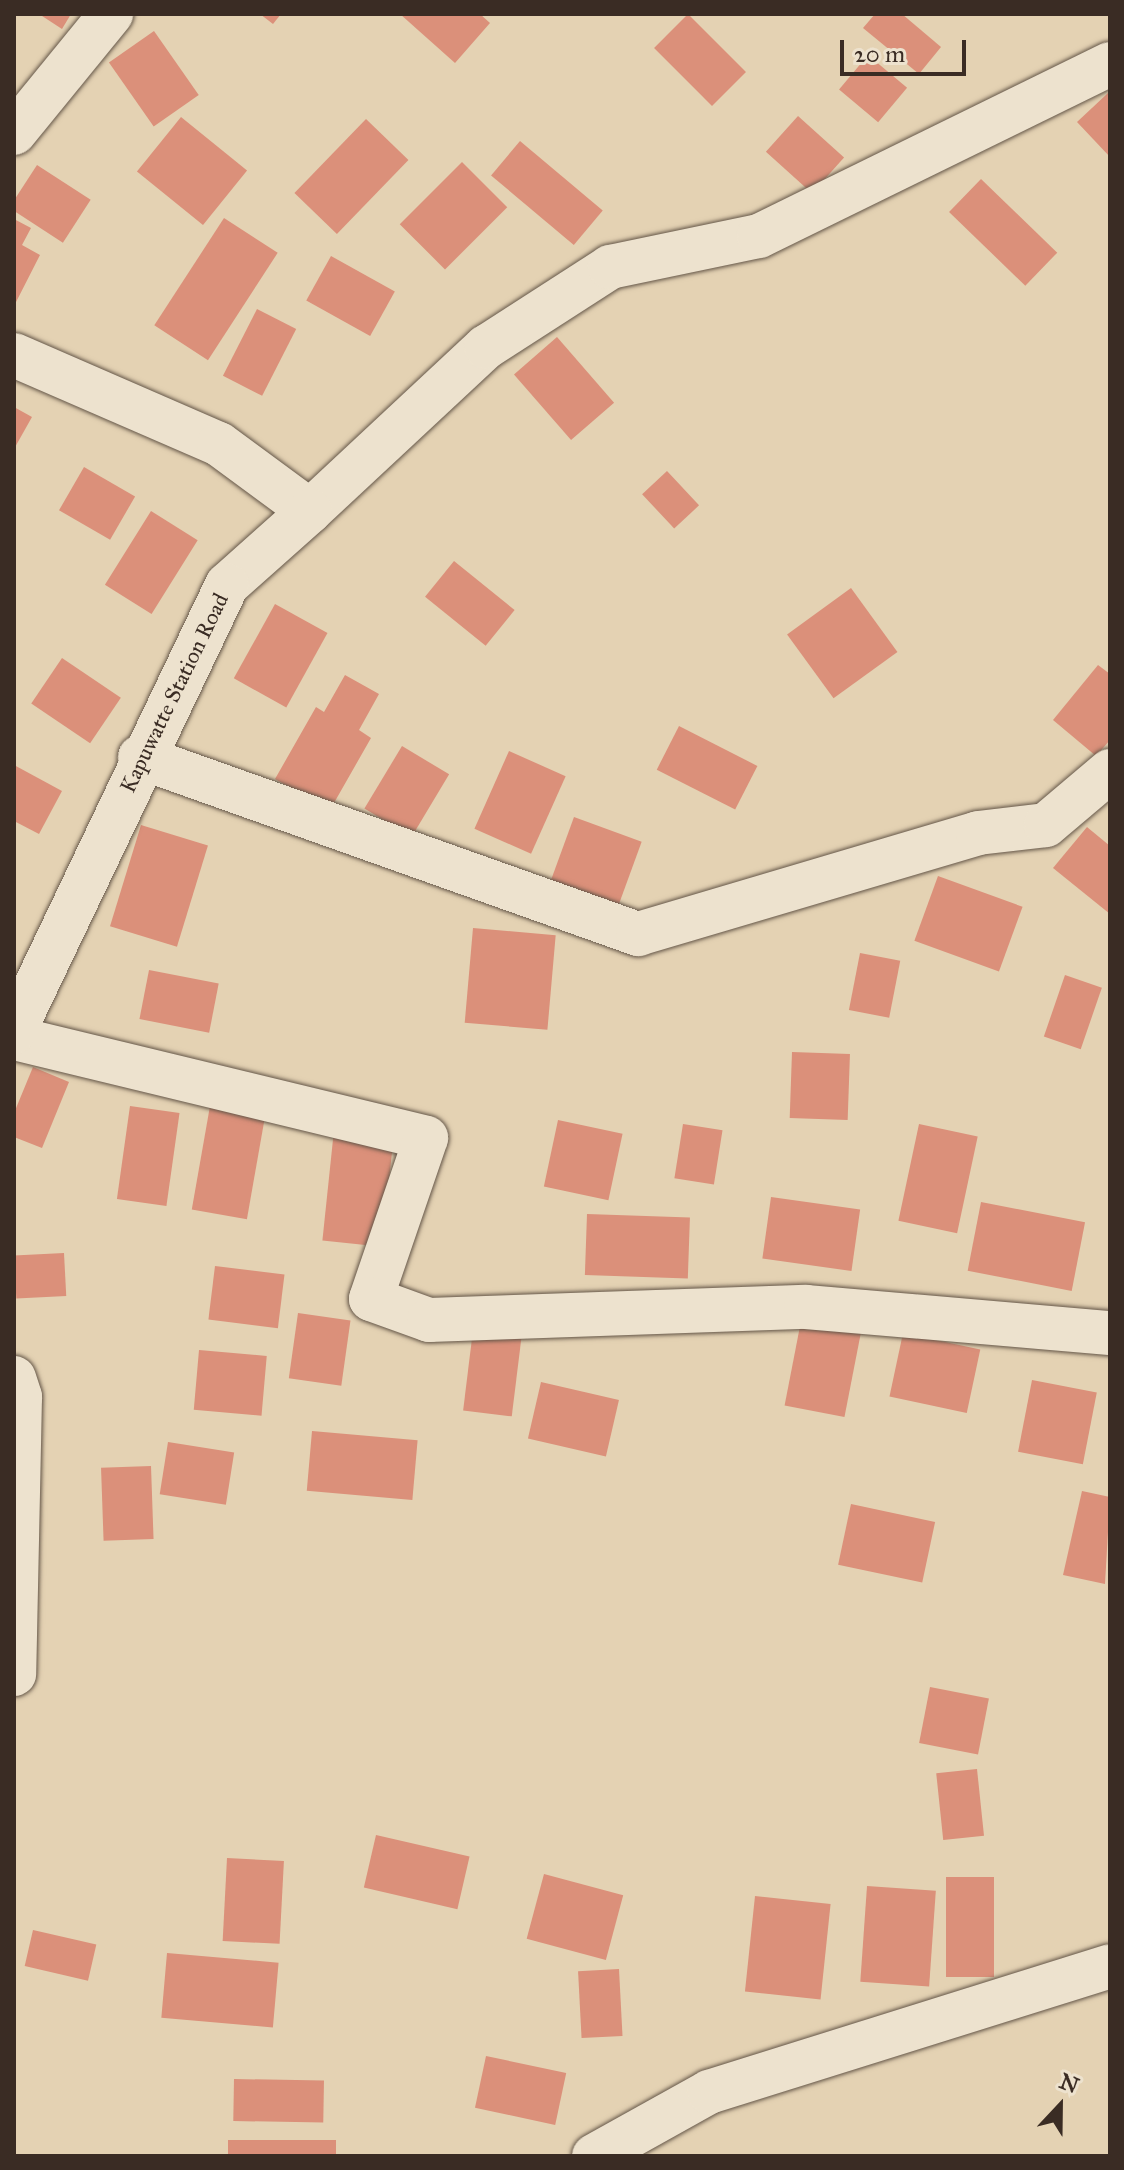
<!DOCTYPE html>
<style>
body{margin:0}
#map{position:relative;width:1124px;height:2170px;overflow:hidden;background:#e4d2b3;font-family:"IM FELL Great Primer",serif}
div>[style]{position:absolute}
.building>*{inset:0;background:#db907a;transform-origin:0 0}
.roads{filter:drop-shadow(0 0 2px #645648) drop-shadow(0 0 2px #645648)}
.minor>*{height:44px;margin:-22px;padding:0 22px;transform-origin:22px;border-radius:22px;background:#ede2ce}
.tertiary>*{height:44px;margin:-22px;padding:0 22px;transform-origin:22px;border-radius:22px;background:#ede2ce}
span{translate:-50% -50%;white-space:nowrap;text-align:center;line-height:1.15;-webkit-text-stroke:6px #ede2ce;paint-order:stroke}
.street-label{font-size:22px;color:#3a2c24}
.frame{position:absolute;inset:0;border:16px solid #3a2c24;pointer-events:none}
.north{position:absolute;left:1020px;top:2066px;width:80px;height:80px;-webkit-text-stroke:6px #ede2ce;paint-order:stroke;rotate:22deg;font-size:22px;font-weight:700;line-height:32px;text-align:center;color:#3a2c24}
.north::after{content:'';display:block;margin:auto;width:28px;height:36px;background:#3a2c24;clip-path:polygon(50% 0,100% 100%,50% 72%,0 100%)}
.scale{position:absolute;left:840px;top:40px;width:126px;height:36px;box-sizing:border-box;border:4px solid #3a2c24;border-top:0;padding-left:10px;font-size:24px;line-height:28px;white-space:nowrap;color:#3a2c24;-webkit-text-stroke:6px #ede2ce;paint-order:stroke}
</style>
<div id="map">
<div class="building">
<i style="clip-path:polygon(39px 14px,71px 14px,62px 29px)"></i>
<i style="clip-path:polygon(260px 14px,281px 14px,273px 24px)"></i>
<i style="clip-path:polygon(400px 14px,480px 14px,490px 23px,455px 63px)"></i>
<i style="left:688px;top:14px;width:82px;height:48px;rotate:45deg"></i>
<i style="clip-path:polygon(875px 14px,902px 14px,941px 47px,919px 74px,863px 28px)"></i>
<i style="left:154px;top:31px;width:78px;height:55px;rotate:55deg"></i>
<i style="left:868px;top:55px;width:51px;height:45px;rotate:40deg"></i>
<i style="clip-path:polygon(1108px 93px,1110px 96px,1110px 157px,1077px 122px)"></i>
<i style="left:798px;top:116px;width:62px;height:48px;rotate:42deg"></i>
<i style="left:181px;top:117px;width:85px;height:70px;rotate:39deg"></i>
<i style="left:366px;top:119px;width:59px;height:103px;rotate:44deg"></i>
<i style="left:520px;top:141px;width:108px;height:45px;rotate:40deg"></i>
<i style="left:462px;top:162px;width:64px;height:88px;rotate:45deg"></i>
<i style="left:37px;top:165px;width:64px;height:51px;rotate:33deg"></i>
<i style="left:981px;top:179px;width:106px;height:46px;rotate:44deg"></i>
<i style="left:224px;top:218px;width:64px;height:128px;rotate:33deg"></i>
<i style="clip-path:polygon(14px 219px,31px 228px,22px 245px,40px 255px,14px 306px)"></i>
<i style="left:331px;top:256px;width:73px;height:51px;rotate:29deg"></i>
<i style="left:257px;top:309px;width:44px;height:75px;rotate:27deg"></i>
<i style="left:557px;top:337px;width:87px;height:57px;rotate:49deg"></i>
<i style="clip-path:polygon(14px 407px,32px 417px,14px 449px)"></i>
<i style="left:84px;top:467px;width:59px;height:50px;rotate:30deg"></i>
<i style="left:667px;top:471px;width:47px;height:34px;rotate:47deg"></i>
<i style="left:151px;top:511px;width:55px;height:87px;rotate:32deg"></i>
<i style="left:454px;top:561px;width:78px;height:46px;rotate:39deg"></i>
<i style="left:851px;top:588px;width:79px;height:79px;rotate:54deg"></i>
<i style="left:275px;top:604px;width:60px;height:85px;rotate:29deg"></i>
<i style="left:62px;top:658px;width:71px;height:55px;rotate:34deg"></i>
<i style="clip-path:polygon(1098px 665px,1110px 674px,1110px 740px,1096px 756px,1053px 720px)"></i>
<i style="clip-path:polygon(345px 675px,379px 694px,359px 730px,371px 738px,330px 810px,275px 779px,316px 707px,324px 712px)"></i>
<i style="left:679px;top:726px;width:88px;height:49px;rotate:27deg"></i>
<i style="left:402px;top:746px;width:55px;height:73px;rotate:31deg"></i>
<i style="left:509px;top:751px;width:62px;height:85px;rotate:24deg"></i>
<i style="clip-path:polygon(14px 765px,62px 791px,39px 834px,14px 821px)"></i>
<i style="left:574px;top:817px;width:72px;height:69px;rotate:20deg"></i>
<i style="left:141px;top:825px;width:70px;height:106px;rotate:17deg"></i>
<i style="clip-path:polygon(1087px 827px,1110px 846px,1110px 914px,1053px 868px)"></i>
<i style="left:938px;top:876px;width:90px;height:69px;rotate:20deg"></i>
<i style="left:473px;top:928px;width:83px;height:95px;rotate:5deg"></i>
<i style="left:860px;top:953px;width:41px;height:58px;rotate:11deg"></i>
<i style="left:149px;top:970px;width:71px;height:50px;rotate:11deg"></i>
<i style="left:1065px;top:975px;width:39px;height:65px;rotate:19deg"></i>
<i style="left:792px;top:1052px;width:58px;height:66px;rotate:2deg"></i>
<i style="clip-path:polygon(33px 1067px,69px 1082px,42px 1148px,14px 1137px,14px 1113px)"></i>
<i style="left:130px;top:1106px;width:50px;height:94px;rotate:8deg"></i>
<i style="left:210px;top:1106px;width:56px;height:105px;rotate:10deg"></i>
<i style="left:558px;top:1120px;width:66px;height:68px;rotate:12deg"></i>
<i style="left:683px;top:1124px;width:40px;height:55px;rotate:9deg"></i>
<i style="left:919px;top:1124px;width:60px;height:99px;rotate:12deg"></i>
<i style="left:334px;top:1130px;width:60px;height:111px;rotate:6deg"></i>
<i style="left:771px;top:1197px;width:90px;height:62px;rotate:8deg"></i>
<i style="left:981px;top:1202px;width:106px;height:70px;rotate:11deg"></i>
<i style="left:587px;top:1214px;width:103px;height:61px;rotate:2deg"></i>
<i style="left:64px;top:1253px;width:43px;height:50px;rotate:87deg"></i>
<i style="left:215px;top:1266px;width:70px;height:54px;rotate:7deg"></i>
<i style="left:298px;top:1313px;width:53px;height:66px;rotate:8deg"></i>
<i style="left:801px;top:1321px;width:61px;height:86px;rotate:11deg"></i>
<i style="left:473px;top:1330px;width:49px;height:81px;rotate:7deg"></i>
<i style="left:903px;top:1333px;width:79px;height:65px;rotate:12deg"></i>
<i style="left:199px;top:1350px;width:68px;height:60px;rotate:5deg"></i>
<i style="left:1032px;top:1380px;width:66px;height:73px;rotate:11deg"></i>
<i style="left:541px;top:1382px;width:80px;height:58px;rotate:13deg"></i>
<i style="left:312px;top:1431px;width:106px;height:60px;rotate:5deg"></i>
<i style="left:168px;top:1442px;width:67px;height:53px;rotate:9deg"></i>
<i style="left:151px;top:1466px;width:73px;height:50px;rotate:88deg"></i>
<i style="clip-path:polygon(1082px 1491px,1110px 1497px,1105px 1584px,1063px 1575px)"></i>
<i style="left:851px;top:1504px;width:86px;height:62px;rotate:12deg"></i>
<i style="left:930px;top:1687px;width:60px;height:57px;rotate:11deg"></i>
<i style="left:977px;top:1769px;width:67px;height:41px;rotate:84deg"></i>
<i style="left:376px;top:1835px;width:96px;height:54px;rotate:13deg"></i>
<i style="left:227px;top:1858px;width:57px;height:83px;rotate:3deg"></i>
<i style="left:544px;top:1874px;width:82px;height:67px;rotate:15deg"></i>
<i style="left:946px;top:1877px;width:48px;height:100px"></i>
<i style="left:867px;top:1886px;width:69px;height:96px;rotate:4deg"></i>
<i style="left:755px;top:1896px;width:76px;height:96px;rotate:6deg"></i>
<i style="left:33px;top:1930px;width:65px;height:37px;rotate:13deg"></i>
<i style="left:167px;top:1953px;width:112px;height:65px;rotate:5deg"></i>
<i style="left:619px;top:1969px;width:67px;height:41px;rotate:87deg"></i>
<i style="left:486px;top:2056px;width:82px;height:53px;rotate:12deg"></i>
<i style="left:234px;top:2079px;width:90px;height:42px;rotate:1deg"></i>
<i style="left:228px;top:2140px;width:108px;height:16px"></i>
</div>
<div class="roads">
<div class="minor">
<i style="left:14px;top:133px;width:154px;rotate:-50.8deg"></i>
<i style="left:310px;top:511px;width:241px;rotate:-43deg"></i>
<i style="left:486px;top:347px;width:148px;rotate:-32.8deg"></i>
<i style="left:610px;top:267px;width:152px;rotate:-11.8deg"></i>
<i style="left:759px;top:236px;width:391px;rotate:-26.1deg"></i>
<i style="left:140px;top:757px;width:529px;rotate:19.57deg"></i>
<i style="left:638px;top:934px;width:355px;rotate:-16.5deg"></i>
<i style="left:978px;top:833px;width:68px;rotate:-6.7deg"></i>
<i style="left:1046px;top:825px;width:84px;rotate:-40.2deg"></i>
<i style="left:14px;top:1038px;width:424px;rotate:13.6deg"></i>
<i style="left:426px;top:1138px;width:170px;rotate:108.9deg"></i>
<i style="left:371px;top:1299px;width:62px;rotate:19.9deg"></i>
<i style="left:429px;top:1320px;width:377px;rotate:-2deg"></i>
<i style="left:806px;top:1307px;width:305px;rotate:4.9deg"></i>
</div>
<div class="tertiary">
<i style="left:14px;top:355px;width:223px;rotate:23.5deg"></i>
<i style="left:219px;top:444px;width:113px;rotate:36.4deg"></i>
<i style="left:310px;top:511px;width:111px;rotate:138.3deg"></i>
<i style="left:227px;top:585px;width:495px;rotate:115.5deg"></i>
<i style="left:14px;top:1378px;width:20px;rotate:72deg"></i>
<i style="left:20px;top:1397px;width:277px;rotate:91.2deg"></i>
<i style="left:594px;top:2156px;width:132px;rotate:-29.1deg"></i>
<i style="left:709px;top:2092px;width:420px;rotate:-17.4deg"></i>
</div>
</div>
<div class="street-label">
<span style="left:174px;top:693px;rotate:-64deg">Kapuwatte Station Road</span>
</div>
<div class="frame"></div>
<div class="north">N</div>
<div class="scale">20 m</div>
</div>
